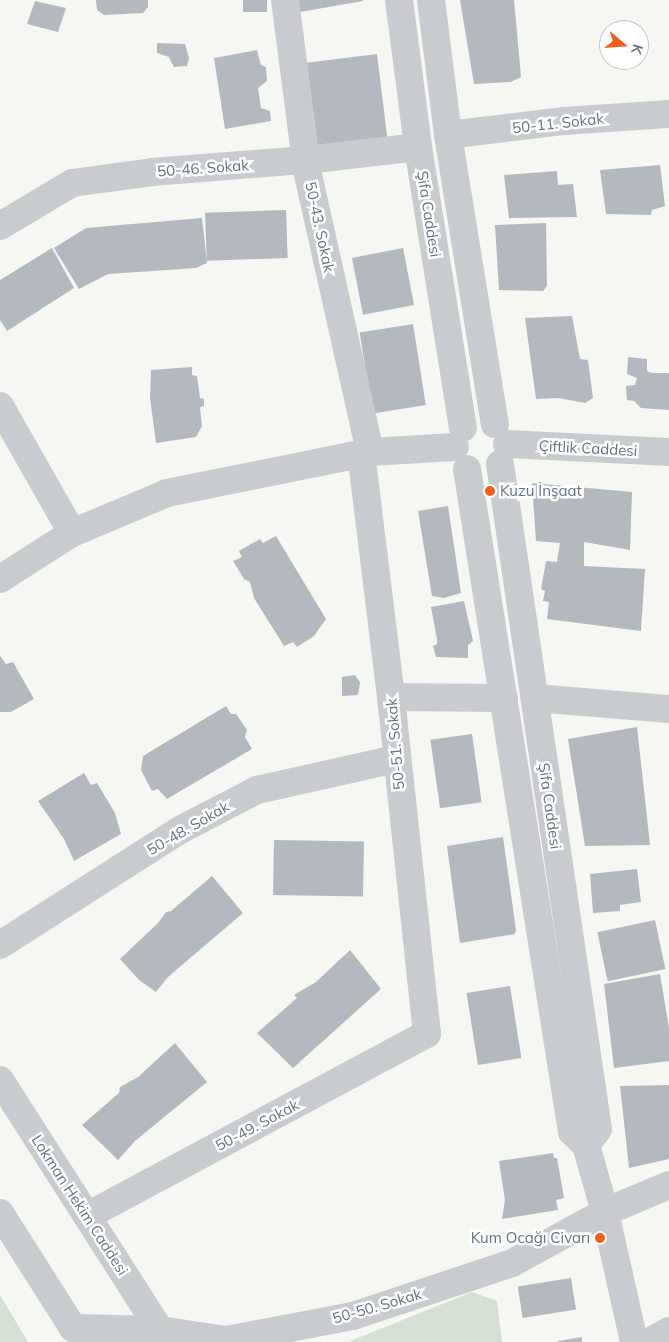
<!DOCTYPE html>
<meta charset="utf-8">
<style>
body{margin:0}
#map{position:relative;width:669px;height:1342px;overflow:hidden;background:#f6f7f2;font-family:Mulish,sans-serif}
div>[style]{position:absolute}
.green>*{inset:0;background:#d6dfd3}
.building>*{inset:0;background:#b3b9bf;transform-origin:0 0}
.minor>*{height:28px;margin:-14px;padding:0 14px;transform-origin:14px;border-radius:14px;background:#c9cccf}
.dots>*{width:14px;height:14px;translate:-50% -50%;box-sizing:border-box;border:2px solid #fff;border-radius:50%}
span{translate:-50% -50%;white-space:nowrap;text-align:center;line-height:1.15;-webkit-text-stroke:5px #fff;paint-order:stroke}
.street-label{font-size:15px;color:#637386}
.poi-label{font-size:15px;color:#637386}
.left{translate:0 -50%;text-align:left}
.right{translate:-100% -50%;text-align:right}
.north{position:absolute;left:599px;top:20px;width:50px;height:50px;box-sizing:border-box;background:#fff;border:1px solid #c1c7cf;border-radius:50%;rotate:108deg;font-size:14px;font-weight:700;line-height:20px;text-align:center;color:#637386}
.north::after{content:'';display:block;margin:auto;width:18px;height:22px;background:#f35e16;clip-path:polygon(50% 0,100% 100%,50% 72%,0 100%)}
</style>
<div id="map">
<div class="green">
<i style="clip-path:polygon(472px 1292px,497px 1301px,502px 1342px,348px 1342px)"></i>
<i style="clip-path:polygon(0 1295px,28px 1342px,29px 1342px,0 1342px)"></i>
</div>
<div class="building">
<i style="clip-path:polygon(96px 0,148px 0,148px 7px,143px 13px,104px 15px,97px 10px)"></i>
<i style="left:243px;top:0;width:24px;height:12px"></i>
<i style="clip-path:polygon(298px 0,363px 0,363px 1px,300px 12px)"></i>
<i style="clip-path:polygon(460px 0,514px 0,521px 77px,511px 82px,474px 84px)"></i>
<i style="clip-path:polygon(35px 1px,66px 8px,58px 32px,27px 24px)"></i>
<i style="clip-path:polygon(157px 43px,185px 44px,189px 58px,187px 66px,174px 67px,169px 57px,157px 53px)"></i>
<i style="clip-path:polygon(257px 50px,261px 65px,266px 67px,267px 81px,258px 88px,261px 108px,270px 111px,271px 121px,225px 129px,214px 58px)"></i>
<i style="left:377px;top:54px;width:86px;height:73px;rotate:83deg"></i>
<i style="clip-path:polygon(660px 165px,665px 206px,652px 210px,651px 215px,606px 214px,600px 170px)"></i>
<i style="clip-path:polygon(557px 171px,558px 185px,573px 184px,577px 217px,509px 218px,504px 175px)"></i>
<i style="left:286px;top:210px;width:48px;height:81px;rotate:88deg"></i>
<i style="clip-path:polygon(202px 218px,207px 263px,196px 268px,108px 274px,79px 289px,54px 248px,86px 228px)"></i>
<i style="clip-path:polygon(546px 223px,547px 286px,543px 291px,499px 290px,495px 225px)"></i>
<i style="clip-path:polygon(52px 248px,74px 288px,7px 331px,0 320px,0 280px)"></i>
<i style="left:403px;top:248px;width:58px;height:52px;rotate:79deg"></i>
<i style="clip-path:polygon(572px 316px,580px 359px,588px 360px,593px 398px,585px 403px,558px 398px,536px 399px,525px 318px)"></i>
<i style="left:413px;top:324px;width:82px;height:54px;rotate:81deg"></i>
<i style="clip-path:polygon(628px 357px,647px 359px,647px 371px,651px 373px,669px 373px,669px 410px,641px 408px,634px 401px,627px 400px,626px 386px,635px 385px,637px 378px,627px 374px)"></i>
<i style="clip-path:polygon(192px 367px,192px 375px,197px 376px,200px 398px,204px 399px,204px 406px,200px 407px,202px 426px,196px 437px,156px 443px,150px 398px,151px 370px)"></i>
<i style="clip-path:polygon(532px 483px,632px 492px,630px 550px,584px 542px,584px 566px,645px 569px,641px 631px,547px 619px,549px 602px,543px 601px,545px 591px,541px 589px,546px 561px,557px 562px,560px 543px,536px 541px)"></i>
<i style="clip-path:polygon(448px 506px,461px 593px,444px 598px,432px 596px,418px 511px)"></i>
<i style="clip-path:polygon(276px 536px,326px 619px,314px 636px,297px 647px,293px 642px,284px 646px,254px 598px,250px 582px,244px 579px,233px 561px,242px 557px,239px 551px,260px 539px,263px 543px)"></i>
<i style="clip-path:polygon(464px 601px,473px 641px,468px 645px,468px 658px,436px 657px,433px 646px,437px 644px,437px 639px,431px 607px)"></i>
<i style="clip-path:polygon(0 656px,6px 664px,13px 662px,34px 699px,11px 712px,0 712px)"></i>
<i style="clip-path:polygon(355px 675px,360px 682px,358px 695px,342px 696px,342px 677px)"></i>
<i style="clip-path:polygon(226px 706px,231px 714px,236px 714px,247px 730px,245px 737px,252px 749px,167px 799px,158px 789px,152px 791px,141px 770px,143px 756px)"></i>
<i style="clip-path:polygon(637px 727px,650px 845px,585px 846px,568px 739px)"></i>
<i style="left:472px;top:734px;width:69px;height:42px;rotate:82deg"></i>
<i style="clip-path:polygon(84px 773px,91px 785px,97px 783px,115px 813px,121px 834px,74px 861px,64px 839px,38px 801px)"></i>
<i style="clip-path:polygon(503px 837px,516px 930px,515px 934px,460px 943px,447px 846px)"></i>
<i style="left:274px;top:840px;width:90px;height:55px;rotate:1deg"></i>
<i style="clip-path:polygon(637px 869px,641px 902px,620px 905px,620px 911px,593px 913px,590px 874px)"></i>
<i style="clip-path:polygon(212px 876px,243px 913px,168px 977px,156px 992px,139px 980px,120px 959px,158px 923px,166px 912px,171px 911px)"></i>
<i style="left:655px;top:920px;width:50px;height:59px;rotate:78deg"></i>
<i style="clip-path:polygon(350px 950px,381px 989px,293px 1068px,257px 1033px,297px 998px,294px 995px,316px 982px)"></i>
<i style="clip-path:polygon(660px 974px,669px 1028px,669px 1061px,614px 1068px,604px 984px)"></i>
<i style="left:510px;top:986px;width:73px;height:44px;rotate:81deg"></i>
<i style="clip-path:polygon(175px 1043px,207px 1082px,135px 1141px,118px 1160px,82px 1125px,119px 1093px,120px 1087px,138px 1077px)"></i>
<i style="clip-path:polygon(669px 1085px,669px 1159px,629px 1168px,620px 1086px)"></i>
<i style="clip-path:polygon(553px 1153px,554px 1158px,557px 1158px,564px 1198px,556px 1200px,558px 1210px,502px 1219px,505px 1200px,499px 1161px)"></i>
<i style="left:571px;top:1278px;width:32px;height:54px;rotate:81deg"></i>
<i style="clip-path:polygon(582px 1337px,582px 1342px,558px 1342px,558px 1341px)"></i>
</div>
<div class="minor">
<i style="left:285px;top:0;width:171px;rotate:82.6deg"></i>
<i style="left:307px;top:170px;width:289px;rotate:77.4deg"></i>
<i style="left:399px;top:0;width:148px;rotate:82.6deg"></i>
<i style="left:418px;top:147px;width:284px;rotate:80.9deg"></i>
<i style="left:431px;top:0;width:136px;rotate:82.8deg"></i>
<i style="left:448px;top:135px;width:293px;rotate:80.8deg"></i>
<i style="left:448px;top:135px;width:117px;rotate:-6.9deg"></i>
<i style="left:564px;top:121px;width:105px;rotate:-3.8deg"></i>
<i style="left:0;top:226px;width:84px;rotate:-30.8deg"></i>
<i style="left:72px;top:183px;width:81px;rotate:-7.8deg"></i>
<i style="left:152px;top:172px;width:154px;rotate:-4.5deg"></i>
<i style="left:306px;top:160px;width:113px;rotate:-6.6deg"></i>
<i style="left:0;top:406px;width:146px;rotate:60.4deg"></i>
<i style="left:507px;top:444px;width:162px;rotate:2.8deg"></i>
<i style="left:500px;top:464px;width:672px;rotate:81.62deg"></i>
<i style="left:598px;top:1129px;width:20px;rotate:127deg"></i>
<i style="left:467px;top:469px;width:671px;rotate:81deg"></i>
<i style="left:572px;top:1132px;width:19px;rotate:43deg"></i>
<i style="left:586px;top:1145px;width:70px;rotate:74.2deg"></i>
<i style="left:605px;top:1212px;width:133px;rotate:77.4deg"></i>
<i style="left:0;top:579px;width:85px;rotate:-32.6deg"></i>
<i style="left:72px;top:533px;width:103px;rotate:-22.8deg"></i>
<i style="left:167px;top:493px;width:207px;rotate:-11.4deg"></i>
<i style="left:370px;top:452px;width:85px;rotate:-3.4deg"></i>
<i style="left:391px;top:697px;width:113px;rotate:0.5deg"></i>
<i style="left:535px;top:698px;width:134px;rotate:4.7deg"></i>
<i style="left:0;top:945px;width:214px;rotate:-32.6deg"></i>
<i style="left:180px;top:830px;width:87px;rotate:-27.5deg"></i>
<i style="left:257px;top:790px;width:142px;rotate:-12.6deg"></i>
<i style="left:0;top:1080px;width:297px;rotate:57.4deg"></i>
<i style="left:0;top:1213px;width:136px;rotate:57.6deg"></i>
<i style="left:73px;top:1328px;width:87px;rotate:1.3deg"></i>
<i style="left:160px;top:1330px;width:67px;rotate:8.6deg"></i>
<i style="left:226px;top:1340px;width:129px;rotate:-10.7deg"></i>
<i style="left:353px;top:1316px;width:168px;rotate:-18.4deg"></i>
<i style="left:512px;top:1263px;width:106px;rotate:-28.7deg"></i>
<i style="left:605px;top:1212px;width:69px;rotate:-22.9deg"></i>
<i style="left:87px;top:1216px;width:386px;rotate:-28.2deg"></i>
<i style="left:427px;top:1034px;width:339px;rotate:-96.1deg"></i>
<i style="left:391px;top:697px;width:245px;rotate:-97deg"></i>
<i style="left:649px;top:1342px;width:23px;rotate:-29deg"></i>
</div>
<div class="dots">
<i style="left:490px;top:491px;background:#f35e16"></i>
<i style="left:600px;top:1238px;background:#f35e16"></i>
</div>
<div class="street-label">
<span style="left:558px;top:123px;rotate:-6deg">50-11. Sokak</span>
<span style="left:203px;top:168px;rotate:-4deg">50-46. Sokak</span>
<span style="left:429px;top:214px;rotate:81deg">Şifa Caddesi</span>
<span style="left:320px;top:227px;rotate:78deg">50-43. Sokak</span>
<span style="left:588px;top:448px;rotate:3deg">Çiftlik Caddesi</span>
<span style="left:395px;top:744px;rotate:-95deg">50-51. Sokak</span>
<span style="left:550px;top:806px;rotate:82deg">Şifa Caddesi</span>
<span style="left:188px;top:828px;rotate:-30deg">50-48. Sokak</span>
<span style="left:257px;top:1125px;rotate:-28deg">50-49. Sokak</span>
<span style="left:80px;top:1205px;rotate:57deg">Lokman Hekim Caddesi</span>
<span style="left:377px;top:1306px;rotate:-16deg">50-50. Sokak</span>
</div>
<div class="poi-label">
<span class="left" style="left:500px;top:491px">Kuzu İnşaat</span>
<span class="right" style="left:590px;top:1238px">Kum Ocağı Civarı</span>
</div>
<div class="north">K</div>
</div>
